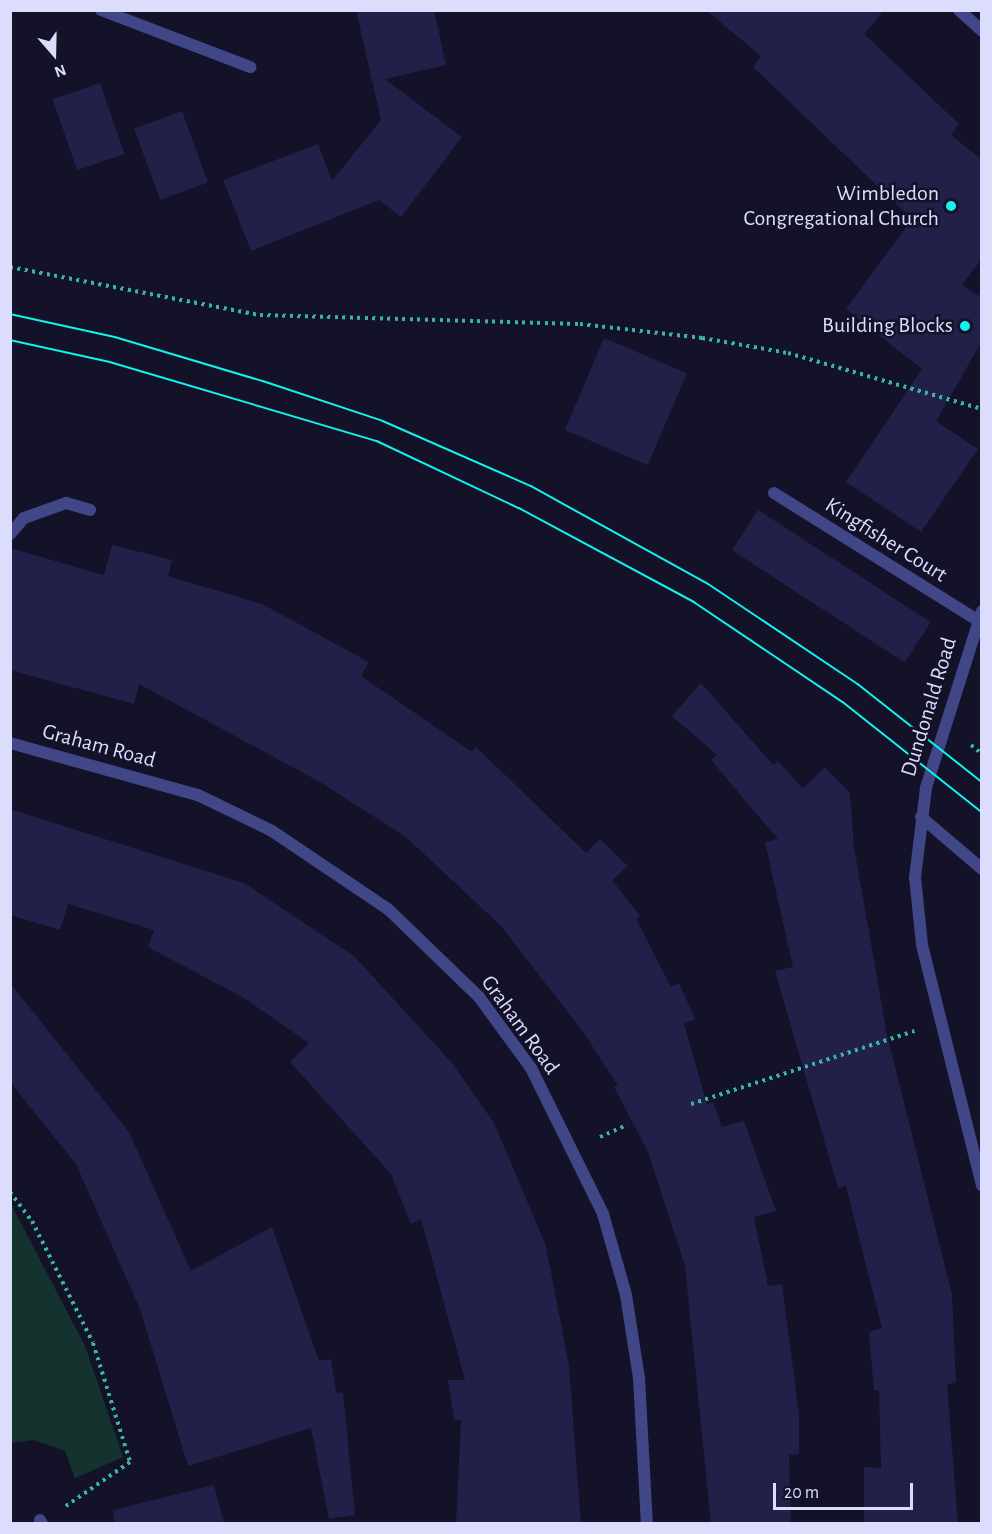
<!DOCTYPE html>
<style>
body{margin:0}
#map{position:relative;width:992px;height:1534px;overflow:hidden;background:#131229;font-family:"Alegreya Sans",sans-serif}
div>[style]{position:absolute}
.green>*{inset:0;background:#15332e}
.building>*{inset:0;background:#221f49;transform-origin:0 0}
.path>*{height:4px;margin-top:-2px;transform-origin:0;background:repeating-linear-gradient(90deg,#37b69e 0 3px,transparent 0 7.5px)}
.service>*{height:12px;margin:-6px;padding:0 6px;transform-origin:6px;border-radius:6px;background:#404686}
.minor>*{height:12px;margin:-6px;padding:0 6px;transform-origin:6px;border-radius:6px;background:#404686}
.tram>*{height:1.5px;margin:-0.75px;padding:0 0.75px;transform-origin:0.75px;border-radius:0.75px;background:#12f3ec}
.dots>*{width:16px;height:16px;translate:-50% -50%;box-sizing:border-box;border:3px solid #131229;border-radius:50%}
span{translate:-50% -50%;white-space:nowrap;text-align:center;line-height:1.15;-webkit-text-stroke:5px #131229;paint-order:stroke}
.poi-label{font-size:22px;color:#dcddfd}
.right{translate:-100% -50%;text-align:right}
.street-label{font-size:22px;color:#dcddfd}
.frame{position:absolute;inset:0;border:12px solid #dcddfd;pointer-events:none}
.north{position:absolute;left:24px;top:24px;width:60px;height:60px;-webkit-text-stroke:4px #131229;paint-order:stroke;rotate:160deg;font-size:16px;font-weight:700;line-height:24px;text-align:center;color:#dcddfd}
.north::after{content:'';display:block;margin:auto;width:21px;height:27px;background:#dcddfd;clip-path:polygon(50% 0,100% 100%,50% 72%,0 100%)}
.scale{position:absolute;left:773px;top:1483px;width:140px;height:27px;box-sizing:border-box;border:3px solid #dcddfd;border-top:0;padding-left:8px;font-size:18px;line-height:21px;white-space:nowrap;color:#dcddfd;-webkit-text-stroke:4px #131229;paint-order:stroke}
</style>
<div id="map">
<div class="green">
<i style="clip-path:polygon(11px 1204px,85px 1346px,123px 1457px,75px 1478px,65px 1451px,34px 1440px,11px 1443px)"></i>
</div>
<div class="building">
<i style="clip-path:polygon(356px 10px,434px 10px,446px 65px,385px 79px,462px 137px,401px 217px,379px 200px,251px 251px,223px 180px,318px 144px,332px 181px,381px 120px)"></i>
<i style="clip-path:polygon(706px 10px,884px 10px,864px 34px,959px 124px,951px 135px,981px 159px,981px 260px,962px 285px,981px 297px,981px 343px,936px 421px,978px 449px,921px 532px,846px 482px,922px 369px,846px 309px,912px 219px,753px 67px,761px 56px)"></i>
<i style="left:100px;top:83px;width:75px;height:50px;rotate:71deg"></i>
<i style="left:182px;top:111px;width:76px;height:51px;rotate:70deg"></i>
<i style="left:604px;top:338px;width:90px;height:100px;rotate:23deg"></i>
<i style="left:758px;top:510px;width:206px;height:48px;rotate:33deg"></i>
<i style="clip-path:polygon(112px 545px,172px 560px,168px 576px,262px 604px,369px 662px,361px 676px,472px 752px,476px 747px,586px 853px,600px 839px,628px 866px,612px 880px,640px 916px,636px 919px,671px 987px,679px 983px,695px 1019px,684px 1024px,707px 1104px,713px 1102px,722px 1127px,744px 1121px,776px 1211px,754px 1217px,768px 1286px,782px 1284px,799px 1414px,799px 1454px,789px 1455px,791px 1524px,711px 1524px,685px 1266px,648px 1152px,614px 1087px,618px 1086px,584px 1033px,501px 926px,406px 837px,320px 782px,139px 684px,134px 704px,10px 670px,10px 548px,104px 575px)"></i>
<i style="clip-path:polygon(701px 683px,773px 765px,778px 761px,803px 789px,825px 767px,850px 793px,854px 847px,887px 1035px,952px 1295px,956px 1383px,947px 1384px,958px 1524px,864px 1524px,864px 1467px,881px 1468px,879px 1390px,874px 1391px,869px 1332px,882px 1328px,846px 1186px,838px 1188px,775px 971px,793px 967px,765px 842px,778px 839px,711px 760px,717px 755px,672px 716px)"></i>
<i style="clip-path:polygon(10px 809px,244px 883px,355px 957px,452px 1063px,494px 1123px,546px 1246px,569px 1366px,581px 1524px,456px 1524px,461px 1420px,454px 1420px,448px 1380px,465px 1380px,421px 1219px,411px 1224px,391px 1174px,290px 1062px,309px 1043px,244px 998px,148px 947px,154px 930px,68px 904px,60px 930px,10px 915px)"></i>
<i style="clip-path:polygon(10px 983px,129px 1132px,191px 1271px,272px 1227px,319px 1361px,331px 1359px,336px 1393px,343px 1392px,355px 1515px,329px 1519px,311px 1428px,188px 1466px,140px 1309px,76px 1164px,10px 1082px)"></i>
<i style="clip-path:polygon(214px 1485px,224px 1524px,115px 1524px,113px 1510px)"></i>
</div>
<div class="path">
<i style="left:10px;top:267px;width:255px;rotate:10.9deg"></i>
<i style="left:260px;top:315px;width:320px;rotate:1.6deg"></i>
<i style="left:580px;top:324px;width:123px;rotate:6.5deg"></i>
<i style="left:702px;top:338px;width:87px;rotate:9.9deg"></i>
<i style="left:788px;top:353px;width:202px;rotate:16.1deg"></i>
<i style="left:971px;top:745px;width:14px;rotate:39deg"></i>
<i style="left:691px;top:1104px;width:235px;rotate:-18.1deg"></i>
<i style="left:600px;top:1137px;width:30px;rotate:-24deg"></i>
<i style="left:10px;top:1192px;width:36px;rotate:53deg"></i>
<i style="left:32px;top:1221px;width:136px;rotate:63.4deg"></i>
<i style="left:93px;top:1343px;width:125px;rotate:72.7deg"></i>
<i style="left:130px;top:1462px;width:78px;rotate:145.5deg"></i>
</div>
<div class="service">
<i style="left:774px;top:493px;width:239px;rotate:32deg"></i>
<i style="left:10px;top:534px;width:21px;rotate:-49deg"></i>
<i style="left:24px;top:518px;width:45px;rotate:-19.7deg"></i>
<i style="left:66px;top:503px;width:25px;rotate:16deg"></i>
<i style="left:921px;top:817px;width:80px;rotate:40.4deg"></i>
</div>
<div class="minor">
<i style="left:101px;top:10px;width:160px;rotate:20.9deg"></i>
<i style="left:959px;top:10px;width:31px;rotate:42deg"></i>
<i style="left:982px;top:611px;width:186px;rotate:107.6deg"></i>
<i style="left:926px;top:788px;width:90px;rotate:97deg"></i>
<i style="left:915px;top:877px;width:68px;rotate:84.1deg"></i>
<i style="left:922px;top:945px;width:248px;rotate:76deg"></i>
<i style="left:10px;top:743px;width:195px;rotate:15.5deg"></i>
<i style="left:198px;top:795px;width:82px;rotate:25.9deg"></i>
<i style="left:272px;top:831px;width:141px;rotate:34deg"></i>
<i style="left:389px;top:910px;width:125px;rotate:44deg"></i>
<i style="left:479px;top:997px;width:88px;rotate:53.8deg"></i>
<i style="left:531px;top:1068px;width:163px;rotate:63.7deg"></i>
<i style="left:603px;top:1214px;width:84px;rotate:74.1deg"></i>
<i style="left:626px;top:1295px;width:84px;rotate:81.1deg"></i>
<i style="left:639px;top:1378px;width:146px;rotate:86.9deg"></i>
<i style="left:40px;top:1520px;width:4px;rotate:63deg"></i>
</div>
<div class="tram">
<i style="left:10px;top:314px;width:107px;rotate:12.4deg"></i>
<i style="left:115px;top:337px;width:154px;rotate:16.6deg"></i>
<i style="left:263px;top:381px;width:126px;rotate:18.4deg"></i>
<i style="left:383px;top:421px;width:162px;rotate:23.7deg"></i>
<i style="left:531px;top:486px;width:201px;rotate:28.9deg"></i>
<i style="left:707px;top:583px;width:182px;rotate:33.8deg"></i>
<i style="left:858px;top:684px;width:158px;rotate:38.3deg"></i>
<i style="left:10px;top:340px;width:102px;rotate:12.4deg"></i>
<i style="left:110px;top:362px;width:278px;rotate:16.5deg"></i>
<i style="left:377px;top:441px;width:157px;rotate:25.3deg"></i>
<i style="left:519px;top:508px;width:199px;rotate:28.2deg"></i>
<i style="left:694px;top:602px;width:179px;rotate:33.9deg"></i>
<i style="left:843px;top:702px;width:177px;rotate:38.4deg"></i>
</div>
<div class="dots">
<i style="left:951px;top:206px;background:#12f3ec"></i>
<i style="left:965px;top:326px;background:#12f3ec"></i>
</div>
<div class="poi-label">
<span class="right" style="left:939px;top:206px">Wimbledon<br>Congregational Church</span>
<span class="right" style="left:953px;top:326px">Building Blocks</span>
</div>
<div class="street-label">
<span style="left:886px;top:540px;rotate:32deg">Kingfisher Court</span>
<span style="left:929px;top:707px;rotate:-73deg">Dundonald Road</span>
<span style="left:99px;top:746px;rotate:15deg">Graham Road</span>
<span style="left:520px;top:1025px;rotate:54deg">Graham Road</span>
</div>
<div class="frame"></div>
<div class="north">N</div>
<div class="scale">20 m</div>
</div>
